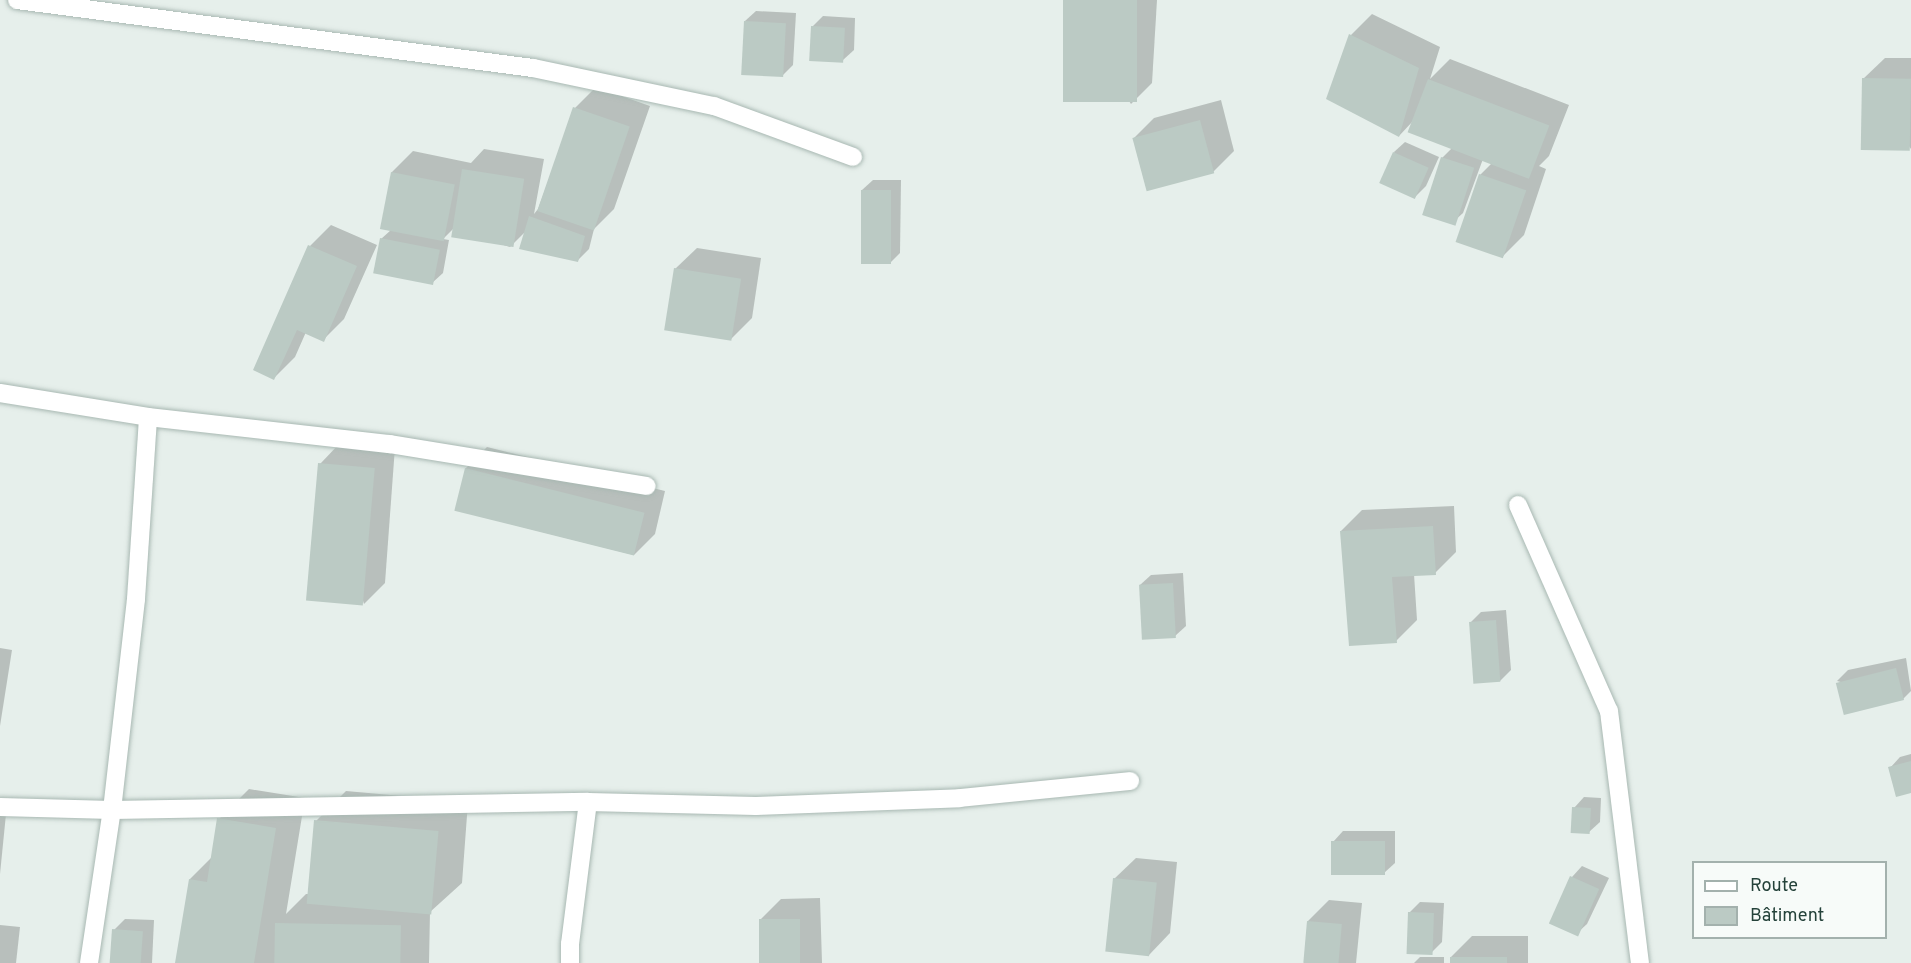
<!DOCTYPE html>
<meta charset="utf-8">
<style>
body{margin:0}
#map{position:relative;width:1911px;height:963px;overflow:hidden;background:#e6efeb;font-family:Overpass,sans-serif}
div>[style]{position:absolute}
.shadow>*{inset:0;background:#0003}
.building>*{inset:0;background:#bbcac4;transform-origin:0 0}
.roads{filter:drop-shadow(0 0 2px #a8b8b2) drop-shadow(0 0 2px #a8b8b2)}
.street>*{height:18px;margin:-9px;padding:0 9px;transform-origin:9px;border-radius:9px;background:#fff}
span{translate:-50% -50%;white-space:nowrap;text-align:center;line-height:1.15;-webkit-text-stroke:4.5px #f7fbf9;paint-order:stroke}
.legend{position:absolute;left:1692px;top:861px;width:195px;height:78px;box-sizing:border-box;background:#f7fbf9;border:2px solid #a3b1ad;margin:0;padding:8px 10px;list-style:none;font-size:18px;color:#24423a}
.legend li{display:flex;align-items:center;gap:12px;height:30px}
.legend b{width:30px;border:2px solid #a3b1ad}
</style>
<div id="map">
<div class="shadow">
<i style="clip-path:polygon(1064px 0,1157px 0,1152px 83px,1131px 104px)"></i>
<i style="clip-path:polygon(756px 11px,796px 13px,793px 65px,782px 76px,745px 21px)"></i>
<i style="clip-path:polygon(1372px 14px,1440px 47px,1430px 79px,1450px 59px,1569px 105px,1549px 156px,1539px 166px,1546px 169px,1524px 235px,1503px 256px,1480px 175px,1492px 163px,1483px 159px,1463px 213px,1452px 223px,1442px 158px,1452px 148px,1413px 121px,1399px 136px,1328px 99px,1351px 35px)"></i>
<i style="clip-path:polygon(823px 16px,855px 18px,854px 50px,843px 60px,812px 27px)"></i>
<i style="clip-path:polygon(1885px 58px,1911px 58px,1911px 149px,1863px 79px)"></i>
<i style="clip-path:polygon(596px 87px,650px 106px,614px 209px,594px 229px,589px 249px,578px 260px,526px 231px,510px 247px,453px 229px,443px 239px,449px 240px,443px 273px,432px 283px,381px 239px,391px 230px,392px 172px,413px 151px,471px 163px,484px 149px,544px 159px,534px 214px,538px 209px,575px 108px)"></i>
<i style="clip-path:polygon(1221px 100px,1234px 151px,1213px 172px,1133px 139px,1154px 118px)"></i>
<i style="clip-path:polygon(1405px 142px,1439px 157px,1426px 186px,1415px 197px,1394px 152px)"></i>
<i style="clip-path:polygon(873px 180px,901px 180px,900px 253px,890px 263px,862px 190px)"></i>
<i style="clip-path:polygon(331px 225px,377px 245px,344px 319px,323px 340px,306px 332px,295px 357px,274px 378px,310px 246px)"></i>
<i style="clip-path:polygon(697px 248px,761px 258px,752px 318px,731px 339px,675px 269px)"></i>
<i style="clip-path:polygon(341px 442px,395px 447px,385px 583px,364px 604px,320px 464px)"></i>
<i style="clip-path:polygon(487px 447px,665px 491px,655px 534px,634px 555px,456px 510px,466px 468px)"></i>
<i style="clip-path:polygon(1454px 506px,1456px 552px,1435px 573px,1414px 574px,1417px 620px,1396px 641px,1341px 531px,1362px 510px)"></i>
<i style="clip-path:polygon(1183px 573px,1186px 626px,1175px 636px,1140px 585px,1151px 575px)"></i>
<i style="clip-path:polygon(1506px 610px,1511px 670px,1500px 681px,1470px 623px,1481px 612px)"></i>
<i style="clip-path:polygon(0 648px,12px 650px,0 726px)"></i>
<i style="clip-path:polygon(1906px 658px,1911px 691px,1903px 699px,1837px 681px,1848px 670px)"></i>
<i style="clip-path:polygon(1911px 754px,1911px 791px,1890px 768px,1900px 757px)"></i>
<i style="clip-path:polygon(249px 789px,305px 798px,286px 914px,306px 894px,310px 894px,316px 821px,346px 791px,468px 802px,462px 883px,430px 912px,429px 963px,176px 963px,190px 879px,212px 857px,219px 819px)"></i>
<i style="clip-path:polygon(1584px 797px,1601px 798px,1600px 822px,1589px 832px,1574px 808px)"></i>
<i style="clip-path:polygon(0 814px,6px 814px,0 874px)"></i>
<i style="clip-path:polygon(1343px 831px,1395px 831px,1395px 863px,1384px 873px,1333px 842px)"></i>
<i style="clip-path:polygon(1136px 858px,1177px 862px,1170px 933px,1149px 955px,1114px 879px)"></i>
<i style="clip-path:polygon(1582px 866px,1609px 878px,1587px 924px,1576px 934px,1572px 877px)"></i>
<i style="clip-path:polygon(820px 898px,822px 963px,761px 963px,760px 920px,781px 899px)"></i>
<i style="clip-path:polygon(1329px 900px,1362px 903px,1356px 963px,1304px 963px,1308px 921px)"></i>
<i style="clip-path:polygon(1420px 902px,1444px 903px,1442px 942px,1431px 953px,1409px 913px)"></i>
<i style="clip-path:polygon(125px 919px,154px 920px,152px 963px,113px 963px,114px 930px)"></i>
<i style="clip-path:polygon(0 925px,20px 927px,16px 963px,0 963px)"></i>
<i style="clip-path:polygon(1472px 936px,1528px 936px,1528px 963px,1451px 963px,1451px 957px)"></i>
<i style="clip-path:polygon(1420px 957px,1444px 957px,1444px 963px,1414px 963px)"></i>
</div>
<div class="building">
<i style="left:1063px;top:0;width:74px;height:102px"></i>
<i style="left:744px;top:21px;width:42px;height:54px;rotate:3deg"></i>
<i style="left:811px;top:26px;width:34px;height:35px;rotate:3deg"></i>
<i style="clip-path:polygon(1349px 34px,1419px 68px,1399px 137px,1326px 99px)"></i>
<i style="left:1862px;top:78px;width:49px;height:72px;rotate:1deg"></i>
<i style="left:1428px;top:79px;width:130px;height:57px;rotate:21deg"></i>
<i style="left:573px;top:107px;width:60px;height:110px;rotate:19deg"></i>
<i style="left:1200px;top:120px;width:55px;height:70px;rotate:75deg"></i>
<i style="left:1393px;top:152px;width:39px;height:34px;rotate:24deg"></i>
<i style="left:1441px;top:157px;width:35px;height:61px;rotate:18deg"></i>
<i style="left:462px;top:169px;width:63px;height:69px;rotate:9deg"></i>
<i style="left:391px;top:172px;width:65px;height:58px;rotate:11deg"></i>
<i style="left:1479px;top:174px;width:50px;height:72px;rotate:19deg"></i>
<i style="left:861px;top:190px;width:30px;height:74px"></i>
<i style="clip-path:polygon(529px 216px,585px 236px,578px 262px,519px 249px)"></i>
<i style="left:380px;top:238px;width:61px;height:36px;rotate:11deg"></i>
<i style="clip-path:polygon(308px 245px,357px 266px,324px 342px,297px 330px,274px 380px,253px 370px)"></i>
<i style="left:674px;top:268px;width:68px;height:63px;rotate:9deg"></i>
<i style="left:318px;top:463px;width:57px;height:138px;rotate:5deg"></i>
<i style="left:465px;top:468px;width:185px;height:44px;rotate:14deg"></i>
<i style="clip-path:polygon(1433px 526px,1436px 575px,1392px 577px,1397px 643px,1349px 646px,1340px 531px)"></i>
<i style="left:1173px;top:583px;width:55px;height:34px;rotate:87deg"></i>
<i style="left:1496px;top:620px;width:62px;height:27px;rotate:86deg"></i>
<i style="left:1896px;top:668px;width:33px;height:62px;rotate:76deg"></i>
<i style="clip-path:polygon(1911px 761px,1911px 793px,1896px 797px,1888px 767px)"></i>
<i style="left:1572px;top:807px;width:19px;height:26px;rotate:3deg"></i>
<i style="clip-path:polygon(217px 818px,276px 828px,254px 963px,175px 963px,189px 879px,207px 882px)"></i>
<i style="left:314px;top:820px;width:125px;height:84px;rotate:5deg"></i>
<i style="left:1331px;top:841px;width:54px;height:34px"></i>
<i style="left:1570px;top:876px;width:32px;height:52px;rotate:24deg"></i>
<i style="left:1113px;top:878px;width:44px;height:74px;rotate:6deg"></i>
<i style="left:1408px;top:912px;width:26px;height:42px;rotate:2deg"></i>
<i style="left:759px;top:919px;width:41px;height:44px"></i>
<i style="left:1307px;top:921px;width:35px;height:42px;rotate:5deg"></i>
<i style="left:275px;top:923px;width:126px;height:40px;rotate:1deg"></i>
<i style="left:112px;top:929px;width:31px;height:34px;rotate:4deg"></i>
<i style="left:1450px;top:957px;width:57px;height:6px"></i>
</div>
<div class="roads">
<div class="street">
<i style="left:17px;top:0;width:520px;rotate:7.51deg"></i>
<i style="left:533px;top:68px;width:185px;rotate:11.9deg"></i>
<i style="left:714px;top:106px;width:148px;rotate:20.1deg"></i>
<i style="left:0;top:393px;width:150px;rotate:9.2deg"></i>
<i style="left:148px;top:417px;width:244px;rotate:6.4deg"></i>
<i style="left:390px;top:444px;width:260px;rotate:9.3deg"></i>
<i style="left:1518px;top:505px;width:225px;rotate:66.2deg"></i>
<i style="left:1609px;top:711px;width:254px;rotate:83deg"></i>
<i style="left:0;top:807px;width:112px;rotate:1.5deg"></i>
<i style="left:112px;top:810px;width:476px;rotate:-1deg"></i>
<i style="left:588px;top:802px;width:168px;rotate:1.4deg"></i>
<i style="left:756px;top:806px;width:204px;rotate:-2.2deg"></i>
<i style="left:960px;top:798px;width:171px;rotate:-5.7deg"></i>
<i style="left:89px;top:963px;width:155px;rotate:-81.5deg"></i>
<i style="left:112px;top:810px;width:212px;rotate:-83.5deg"></i>
<i style="left:136px;top:599px;width:182px;rotate:-86.2deg"></i>
<i style="left:570px;top:963px;width:19px;rotate:-90deg"></i>
<i style="left:570px;top:944px;width:143px;rotate:-82.8deg"></i>
</div>
</div>
<ul class="legend">
<li><b style="height:8px;background:#fff"></b>Route</li>
<li><b style="height:16px;background:#bbcac4"></b>Bâtiment</li>
</ul>
</div>
